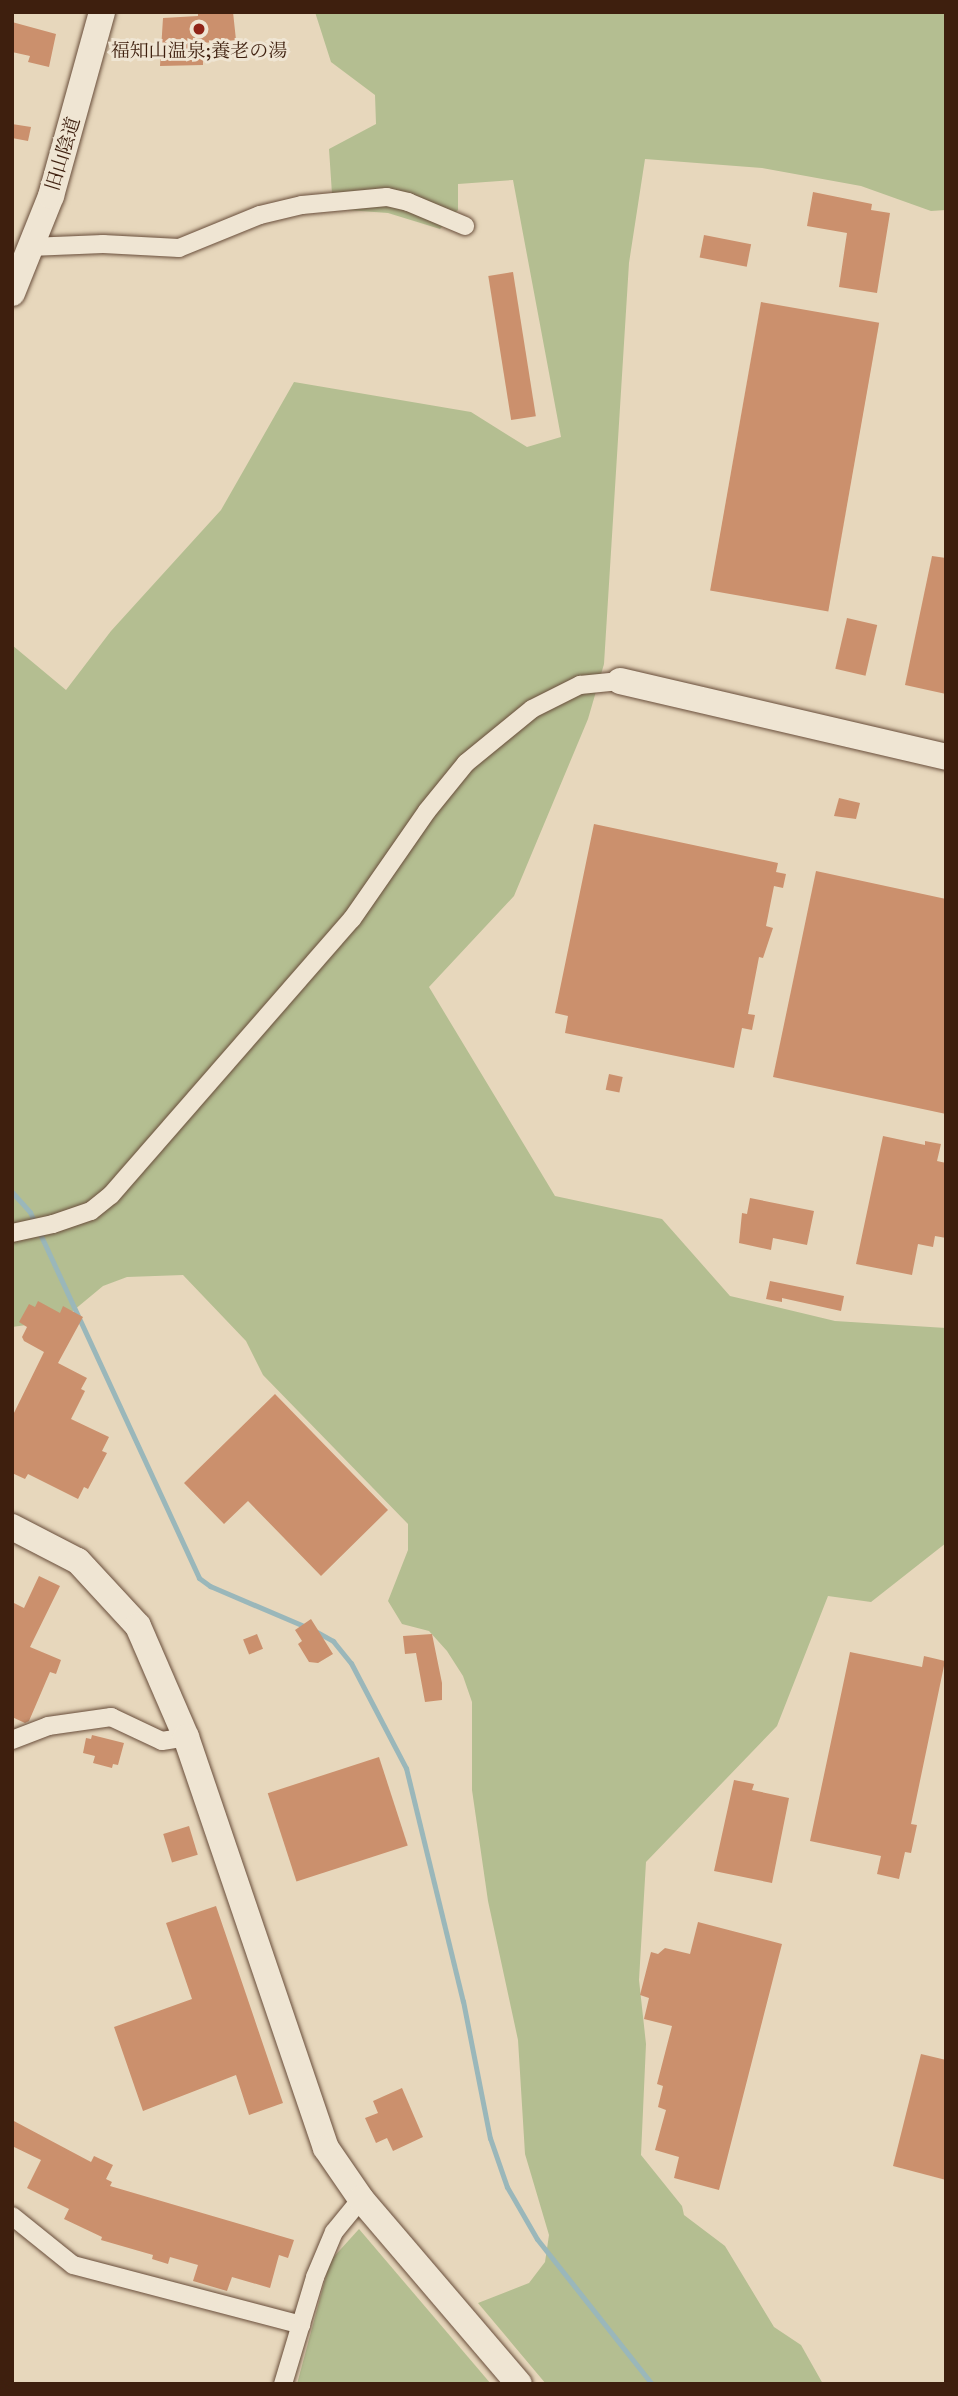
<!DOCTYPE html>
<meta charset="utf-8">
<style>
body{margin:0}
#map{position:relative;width:958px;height:2396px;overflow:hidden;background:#e7d7bc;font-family:"IM FELL Great Primer","Noto Serif JP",serif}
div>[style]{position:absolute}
.green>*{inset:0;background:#b4be91}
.stream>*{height:5px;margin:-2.5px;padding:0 2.5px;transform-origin:2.5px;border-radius:2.5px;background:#9ab7ba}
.building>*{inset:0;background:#cb906d;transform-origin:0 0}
.roads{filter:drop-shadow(0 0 2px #684d3a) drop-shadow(0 0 2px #684d3a)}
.street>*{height:18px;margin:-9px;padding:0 9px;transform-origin:9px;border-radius:9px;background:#efe5d3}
.secondary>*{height:26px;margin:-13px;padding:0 13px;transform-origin:13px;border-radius:13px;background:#efe5d3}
.dots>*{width:19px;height:19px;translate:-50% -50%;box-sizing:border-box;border:4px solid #efe5d3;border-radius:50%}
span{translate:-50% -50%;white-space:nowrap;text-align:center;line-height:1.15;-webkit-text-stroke:6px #efe5d3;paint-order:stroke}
.poi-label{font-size:19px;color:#3e1f0e}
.street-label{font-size:19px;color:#3e1f0e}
.frame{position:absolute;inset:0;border:14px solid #3e1f0e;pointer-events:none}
</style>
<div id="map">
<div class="green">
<i style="clip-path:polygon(315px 12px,946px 12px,946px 210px,931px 211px,861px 186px,762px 168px,645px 159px,629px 263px,604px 664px,588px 719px,514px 896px,429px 987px,555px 1196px,662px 1219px,730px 1296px,835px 1321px,946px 1328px,946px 1543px,871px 1602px,828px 1596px,777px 1726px,646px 1862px,639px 1980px,646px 2044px,641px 2155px,682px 2206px,684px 2215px,725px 2246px,774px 2327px,801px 2345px,823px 2384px,546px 2384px,478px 2303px,529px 2283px,545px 2262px,549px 2235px,525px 2154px,518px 2040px,488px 1901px,472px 1790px,472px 1702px,463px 1676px,447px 1651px,429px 1631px,402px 1624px,388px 1601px,408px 1550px,408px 1524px,263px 1375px,246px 1341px,183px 1275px,127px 1277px,103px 1286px,62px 1320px,12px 1327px,12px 645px,66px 690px,111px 631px,221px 510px,294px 382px,471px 412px,527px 447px,561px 437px,513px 180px,458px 184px,458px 210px,440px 229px,388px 213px,333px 209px,329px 149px,376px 124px,375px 95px,331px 62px)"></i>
<i style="clip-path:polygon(359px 2229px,491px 2384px,297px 2384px,330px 2261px)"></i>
</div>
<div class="stream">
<i style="left:12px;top:1192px;width:27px;rotate:48deg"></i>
<i style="left:30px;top:1212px;width:403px;rotate:65.2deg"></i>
<i style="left:199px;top:1578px;width:14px;rotate:36deg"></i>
<i style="left:210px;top:1586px;width:104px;rotate:23.1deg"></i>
<i style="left:315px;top:1631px;width:21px;rotate:29deg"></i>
<i style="left:333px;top:1641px;width:28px;rotate:51deg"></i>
<i style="left:351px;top:1663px;width:119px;rotate:62.4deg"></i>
<i style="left:406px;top:1768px;width:240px;rotate:76.3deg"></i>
<i style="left:463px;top:2001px;width:140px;rotate:78.9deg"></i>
<i style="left:490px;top:2138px;width:52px;rotate:70.9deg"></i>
<i style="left:507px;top:2187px;width:60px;rotate:60deg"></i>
<i style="left:537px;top:2239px;width:185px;rotate:51.6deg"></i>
</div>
<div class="building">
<i style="clip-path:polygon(198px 12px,233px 12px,236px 40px,203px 43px,203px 65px,160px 66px,163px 18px,198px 16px)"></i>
<i style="clip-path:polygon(12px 22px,56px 34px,49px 67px,28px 62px,30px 56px,12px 52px)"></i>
<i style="clip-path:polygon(12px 124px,31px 127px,28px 141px,12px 138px)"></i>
<i style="clip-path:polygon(813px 192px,872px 204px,871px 210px,890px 213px,877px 293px,839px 287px,847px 233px,807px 226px)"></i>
<i style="left:704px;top:235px;width:48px;height:23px;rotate:11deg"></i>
<i style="left:513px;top:272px;width:146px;height:25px;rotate:81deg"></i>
<i style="left:761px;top:302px;width:120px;height:293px;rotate:10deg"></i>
<i style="clip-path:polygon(932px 556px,946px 558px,946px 694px,905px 685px)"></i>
<i style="left:847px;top:618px;width:31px;height:52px;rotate:13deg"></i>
<i style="clip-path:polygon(839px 798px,860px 803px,856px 819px,834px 816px)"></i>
<i style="clip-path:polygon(594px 824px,778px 863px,776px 872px,786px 874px,783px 888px,774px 886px,766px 926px,773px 928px,763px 958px,759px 957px,748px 1014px,755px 1015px,752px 1030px,742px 1028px,734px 1068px,565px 1033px,568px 1016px,555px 1013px)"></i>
<i style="clip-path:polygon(816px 871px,946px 899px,946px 1114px,773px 1077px)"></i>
<i style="left:609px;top:1074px;width:14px;height:16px;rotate:12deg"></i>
<i style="clip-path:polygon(883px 1136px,925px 1145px,925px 1141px,941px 1144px,937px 1161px,946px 1163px,946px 1238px,935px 1236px,933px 1247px,918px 1244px,912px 1275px,856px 1264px)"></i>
<i style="clip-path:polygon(750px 1198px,814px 1211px,807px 1245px,773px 1238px,771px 1250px,739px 1243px,742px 1213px,747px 1214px)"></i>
<i style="clip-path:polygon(770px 1281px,844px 1296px,841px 1311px,782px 1298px,782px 1302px,766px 1299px)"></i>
<i style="clip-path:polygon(38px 1301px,60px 1313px,63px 1306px,83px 1317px,58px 1363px,87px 1378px,81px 1389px,85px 1391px,71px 1419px,109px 1437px,102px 1451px,107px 1453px,88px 1489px,84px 1487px,78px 1499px,28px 1474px,25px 1479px,12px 1473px,12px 1417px,44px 1352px,24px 1341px,22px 1337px,27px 1327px,19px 1322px,29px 1304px,35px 1307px)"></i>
<i style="clip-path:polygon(275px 1394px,388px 1510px,321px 1576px,248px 1501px,224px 1524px,184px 1483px)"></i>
<i style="clip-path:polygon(39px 1576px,60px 1586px,30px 1647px,61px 1660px,56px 1674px,50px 1672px,29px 1721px,25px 1723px,12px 1717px,12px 1602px,24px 1608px)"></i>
<i style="clip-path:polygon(311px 1619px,333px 1654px,318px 1663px,309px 1662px,298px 1644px,302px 1641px,295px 1630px)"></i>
<i style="left:257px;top:1634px;width:16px;height:15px;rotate:68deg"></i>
<i style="clip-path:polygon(432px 1634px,442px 1683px,442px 1700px,425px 1702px,416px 1653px,405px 1654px,403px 1636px)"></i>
<i style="clip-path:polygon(850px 1652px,922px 1667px,924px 1656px,945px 1661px,911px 1824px,917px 1825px,911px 1853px,905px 1852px,899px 1879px,877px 1874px,881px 1856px,810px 1841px)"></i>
<i style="clip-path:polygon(92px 1735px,124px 1743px,118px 1765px,113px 1764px,112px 1768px,93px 1763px,95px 1756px,83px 1753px,86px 1738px,91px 1739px)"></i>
<i style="left:379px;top:1757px;width:93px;height:117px;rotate:72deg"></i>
<i style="clip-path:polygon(734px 1780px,754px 1784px,752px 1790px,789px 1798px,772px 1883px,714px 1871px)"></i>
<i style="left:189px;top:1826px;width:30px;height:27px;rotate:73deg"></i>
<i style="clip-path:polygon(216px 1906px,283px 2103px,249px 2115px,236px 2075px,143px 2111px,114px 2027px,192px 1999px,166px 1923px)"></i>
<i style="clip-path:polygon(698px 1922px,782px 1944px,719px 2190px,674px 2178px,679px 2157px,655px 2150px,666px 2110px,658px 2107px,663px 2086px,657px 2084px,672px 2026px,644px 2019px,649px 1998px,640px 1995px,651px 1952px,658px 1954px,665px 1948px,690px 1954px)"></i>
<i style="clip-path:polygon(921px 2054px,946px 2060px,946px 2180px,893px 2166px)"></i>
<i style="clip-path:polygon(402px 2088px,423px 2137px,393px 2151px,387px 2138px,376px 2143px,365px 2118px,378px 2113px,373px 2101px)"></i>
<i style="clip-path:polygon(12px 2120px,91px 2162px,94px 2156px,113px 2165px,106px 2179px,112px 2182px,110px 2186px,294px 2240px,288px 2258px,279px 2255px,270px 2288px,232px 2277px,227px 2291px,193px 2281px,198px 2265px,170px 2257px,168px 2264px,152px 2259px,153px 2255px,101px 2240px,102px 2237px,64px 2219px,69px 2209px,27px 2188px,41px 2160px,12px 2146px)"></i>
</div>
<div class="roads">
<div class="street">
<i style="left:30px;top:247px;width:73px;rotate:-2.4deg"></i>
<i style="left:103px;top:244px;width:76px;rotate:3deg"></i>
<i style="left:179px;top:248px;width:87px;rotate:-22.2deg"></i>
<i style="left:260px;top:215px;width:43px;rotate:-13.4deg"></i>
<i style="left:302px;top:205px;width:85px;rotate:-5.4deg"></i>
<i style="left:387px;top:197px;width:22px;rotate:13deg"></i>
<i style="left:408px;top:202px;width:62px;rotate:22.8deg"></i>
<i style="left:12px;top:1233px;width:42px;rotate:-12.4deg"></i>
<i style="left:53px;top:1224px;width:40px;rotate:-18.9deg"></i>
<i style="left:91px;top:1211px;width:26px;rotate:-39deg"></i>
<i style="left:111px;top:1195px;width:366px;rotate:-48.9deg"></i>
<i style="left:352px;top:919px;width:131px;rotate:-55.2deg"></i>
<i style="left:427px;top:811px;width:62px;rotate:-50.9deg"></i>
<i style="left:466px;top:763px;width:85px;rotate:-39.3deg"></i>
<i style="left:532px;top:709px;width:54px;rotate:-26.6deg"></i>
<i style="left:580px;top:685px;width:40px;rotate:-5.7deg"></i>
<i style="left:12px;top:1740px;width:39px;rotate:-21deg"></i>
<i style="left:48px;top:1726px;width:64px;rotate:-8.1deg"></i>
<i style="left:111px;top:1717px;width:56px;rotate:25.2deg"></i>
<i style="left:162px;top:1741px;width:24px;rotate:-9deg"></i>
<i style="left:12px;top:2216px;width:78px;rotate:38.8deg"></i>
<i style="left:73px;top:2265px;width:236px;rotate:14.7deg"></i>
<i style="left:283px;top:2384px;width:112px;rotate:-73.3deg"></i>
<i style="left:315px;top:2277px;width:49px;rotate:-67.1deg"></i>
<i style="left:334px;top:2232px;width:43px;rotate:-50.7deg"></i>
</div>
<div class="secondary">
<i style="left:12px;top:293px;width:105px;rotate:-68.1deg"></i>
<i style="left:51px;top:196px;width:191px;rotate:-74.5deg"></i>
<i style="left:620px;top:681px;width:335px;rotate:13.1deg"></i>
<i style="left:12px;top:1527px;width:74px;rotate:27.3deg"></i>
<i style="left:78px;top:1561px;width:88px;rotate:47.3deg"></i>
<i style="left:138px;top:1626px;width:121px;rotate:66.6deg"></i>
<i style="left:186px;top:1737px;width:434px;rotate:71.2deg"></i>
<i style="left:326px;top:2148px;width:62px;rotate:55.5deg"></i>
<i style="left:361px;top:2199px;width:243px;rotate:49.5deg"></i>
</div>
</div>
<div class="dots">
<i style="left:199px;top:29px;background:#8f2418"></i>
</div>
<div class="poi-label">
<span style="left:199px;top:51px">福知山温泉;養老の湯</span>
</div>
<div class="street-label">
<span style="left:63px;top:154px;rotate:-73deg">旧山陰道</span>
</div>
<div class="frame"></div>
</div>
